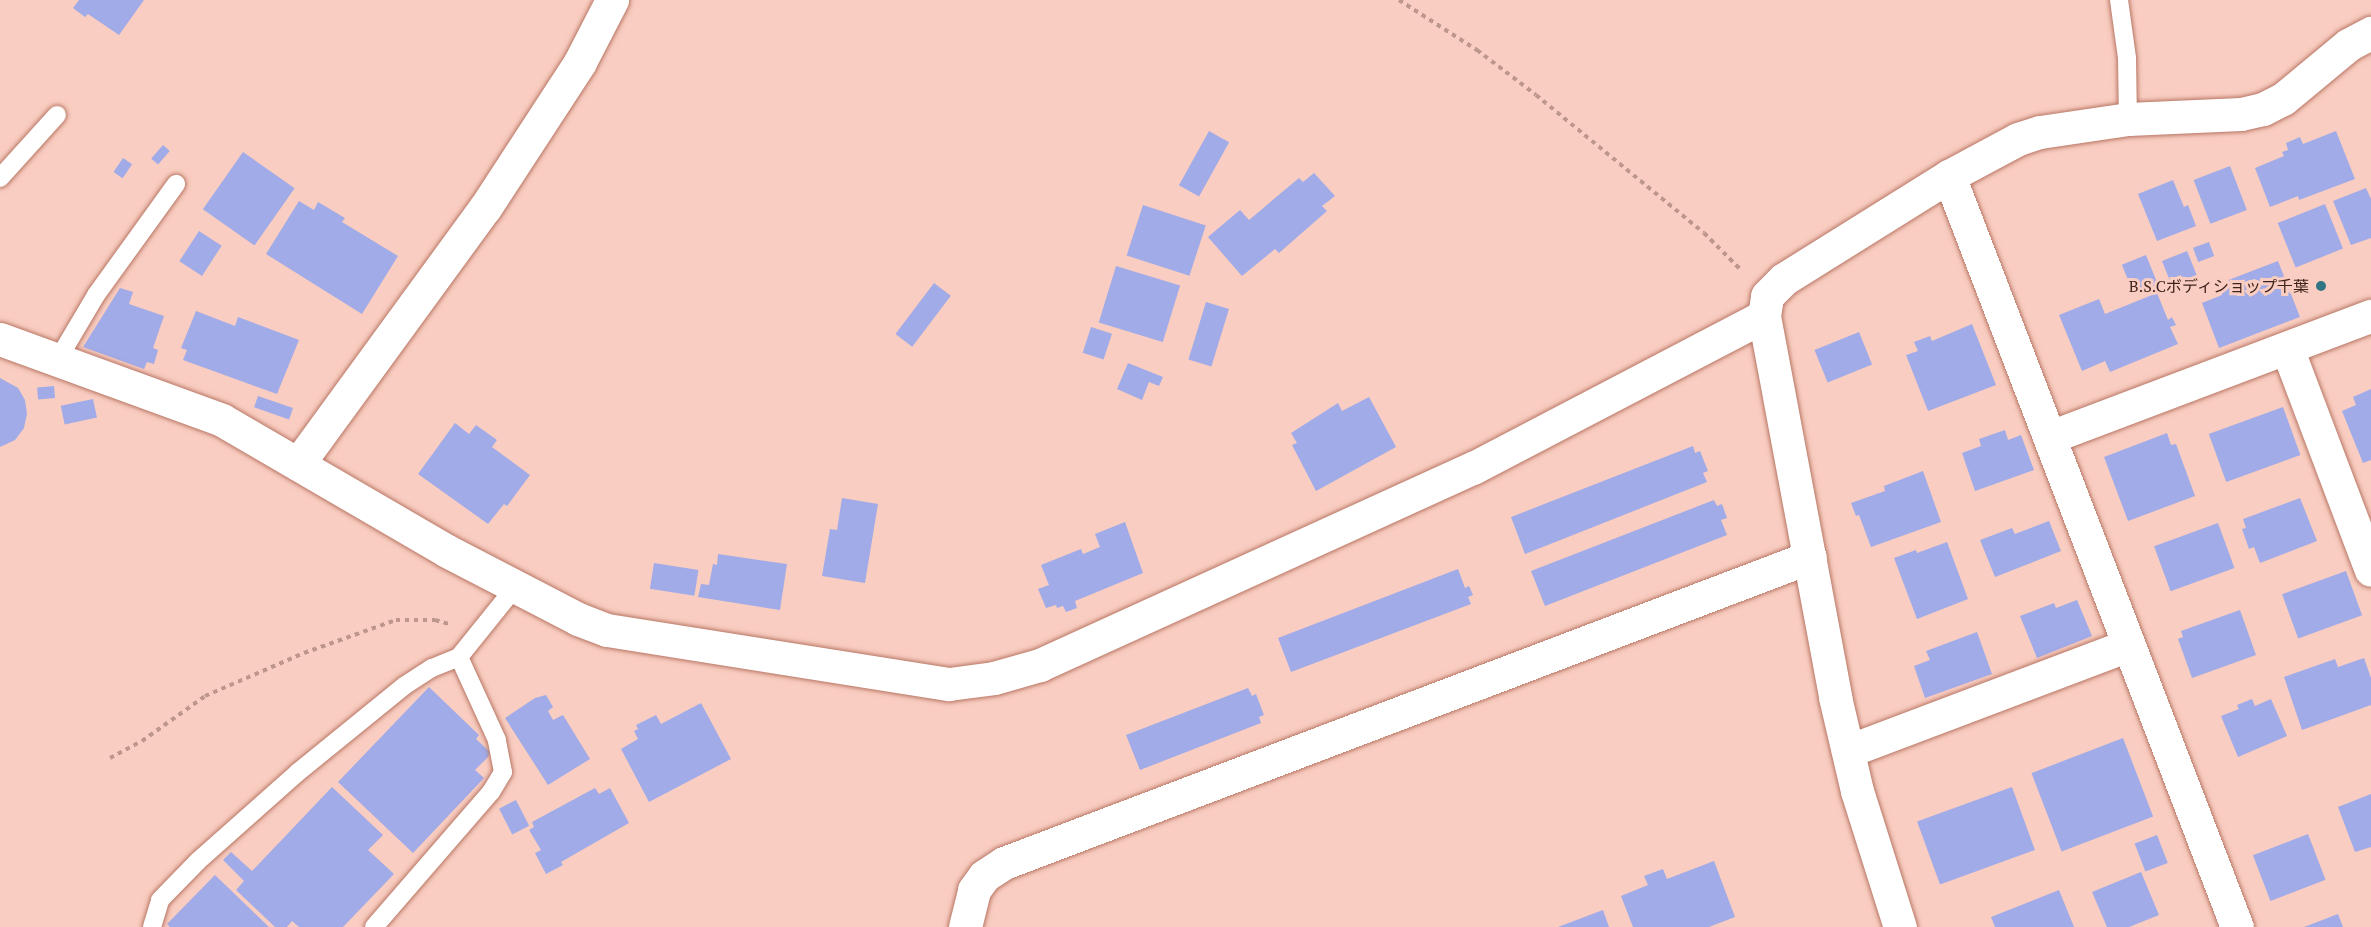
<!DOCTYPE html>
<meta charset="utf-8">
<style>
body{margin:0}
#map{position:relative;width:2371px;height:927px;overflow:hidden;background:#f9cdc1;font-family:"PT Serif","Noto Sans JP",serif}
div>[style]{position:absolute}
.building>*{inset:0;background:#a0abe8;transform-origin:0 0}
.path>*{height:4px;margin-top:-2px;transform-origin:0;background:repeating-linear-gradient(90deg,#be978c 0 4.5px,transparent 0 9px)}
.roads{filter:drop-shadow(0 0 2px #b87664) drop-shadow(0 0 2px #b87664)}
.lane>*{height:18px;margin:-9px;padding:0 9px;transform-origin:9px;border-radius:9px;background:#fff}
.street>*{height:33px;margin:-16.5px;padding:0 16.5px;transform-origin:16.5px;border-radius:16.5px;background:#fff}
.secondary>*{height:33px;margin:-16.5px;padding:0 16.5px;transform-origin:16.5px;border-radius:16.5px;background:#fff}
.dots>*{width:16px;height:16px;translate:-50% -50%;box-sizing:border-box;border:3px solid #f9cdc1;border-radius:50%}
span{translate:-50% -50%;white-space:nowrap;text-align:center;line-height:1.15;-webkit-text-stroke:6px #f9cdc1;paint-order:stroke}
.poi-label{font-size:16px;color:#3f241c}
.right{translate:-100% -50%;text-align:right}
</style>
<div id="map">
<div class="building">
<i style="clip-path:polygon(79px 0,144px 0,119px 35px,88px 14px,85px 17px,73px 8px)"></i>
<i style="left:1209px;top:131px;width:23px;height:62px;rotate:29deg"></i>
<i style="clip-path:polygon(2336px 131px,2355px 179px,2299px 200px,2298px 196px,2270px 207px,2255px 168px,2284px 156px,2282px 152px,2288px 150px,2286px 143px,2300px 137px,2303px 144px)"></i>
<i style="left:163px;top:145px;width:9px;height:18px;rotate:41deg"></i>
<i style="left:243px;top:152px;width:63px;height:70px;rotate:35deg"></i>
<i style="left:123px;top:158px;width:11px;height:17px;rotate:34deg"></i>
<i style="left:2230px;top:166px;width:47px;height:39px;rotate:69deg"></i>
<i style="clip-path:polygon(1314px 173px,1335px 196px,1322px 206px,1327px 211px,1279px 253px,1275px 249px,1242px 276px,1208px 237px,1240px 210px,1249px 220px,1299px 178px,1303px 182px)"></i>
<i style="clip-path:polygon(2173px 180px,2184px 207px,2188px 205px,2196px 226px,2157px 241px,2138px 194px)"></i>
<i style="clip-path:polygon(2366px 188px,2371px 199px,2371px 238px,2351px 245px,2333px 201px)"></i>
<i style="clip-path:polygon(299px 201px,314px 210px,318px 202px,345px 218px,342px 222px,398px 256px,362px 314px,266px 254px)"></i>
<i style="left:2325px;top:204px;width:48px;height:51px;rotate:68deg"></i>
<i style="left:1143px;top:205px;width:66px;height:53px;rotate:18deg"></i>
<i style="left:199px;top:231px;width:27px;height:36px;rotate:33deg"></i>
<i style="left:2209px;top:242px;width:15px;height:17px;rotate:70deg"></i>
<i style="left:2187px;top:251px;width:32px;height:27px;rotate:68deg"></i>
<i style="left:2146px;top:255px;width:32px;height:26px;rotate:68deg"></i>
<i style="clip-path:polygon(2278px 261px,2300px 317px,2219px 348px,2202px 303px,2222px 295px,2218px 284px)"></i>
<i style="left:1116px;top:266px;width:67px;height:59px;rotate:17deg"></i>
<i style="left:934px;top:283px;width:21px;height:64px;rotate:37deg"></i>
<i style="clip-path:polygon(120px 288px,133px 292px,129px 304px,164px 316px,153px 348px,158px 350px,154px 364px,147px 362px,144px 369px,83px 347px)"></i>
<i style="clip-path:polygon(2157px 293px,2168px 320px,2172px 317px,2176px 325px,2170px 327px,2178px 344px,2110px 372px,2105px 361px,2082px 371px,2059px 315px,2099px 299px,2105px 314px)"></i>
<i style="left:1206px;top:302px;width:24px;height:60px;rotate:17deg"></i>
<i style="clip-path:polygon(196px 311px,235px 326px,238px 317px,299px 340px,277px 394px,183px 360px,187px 350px,181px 348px)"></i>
<i style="clip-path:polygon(1972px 324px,1996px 385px,1928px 411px,1906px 355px,1918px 351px,1914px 342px,1930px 336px,1932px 341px)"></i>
<i style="left:1091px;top:327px;width:22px;height:27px;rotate:18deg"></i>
<i style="left:1859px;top:332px;width:35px;height:48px;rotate:68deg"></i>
<i style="clip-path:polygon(1128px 363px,1163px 377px,1159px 386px,1149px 382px,1142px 400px,1117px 389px)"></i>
<i style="clip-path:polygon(0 378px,18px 388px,25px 400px,27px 414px,24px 428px,15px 440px,0 447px)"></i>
<i style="left:54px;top:386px;width:12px;height:17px;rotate:85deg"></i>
<i style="clip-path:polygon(2371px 389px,2371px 460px,2363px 463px,2342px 411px,2356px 405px,2353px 397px)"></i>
<i style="left:258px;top:396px;width:37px;height:12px;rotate:19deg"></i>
<i style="clip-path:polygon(1369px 397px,1396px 447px,1316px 491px,1292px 445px,1297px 443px,1291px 433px,1338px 403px,1342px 411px)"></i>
<i style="left:93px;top:399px;width:19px;height:33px;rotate:78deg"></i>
<i style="left:2283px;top:407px;width:51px;height:79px;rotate:70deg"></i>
<i style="clip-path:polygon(455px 423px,469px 434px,476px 425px,497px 440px,492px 447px,530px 475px,507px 506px,504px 504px,488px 524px,418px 474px)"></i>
<i style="clip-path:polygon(2005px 430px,2008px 440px,2021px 435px,2034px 470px,1975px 491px,1962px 453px,1981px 446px,1979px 439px)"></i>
<i style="clip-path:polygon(2167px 433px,2171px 445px,2176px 444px,2195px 496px,2128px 521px,2104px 457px)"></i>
<i style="clip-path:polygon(1693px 446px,1695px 453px,1700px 451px,1708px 471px,1703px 473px,1707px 482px,1525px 554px,1511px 517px)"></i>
<i style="clip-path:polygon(1923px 471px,1941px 522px,1871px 547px,1859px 515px,1856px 516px,1851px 503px,1885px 491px,1884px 486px)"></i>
<i style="clip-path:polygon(842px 498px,878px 504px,865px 583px,822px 576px,830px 529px,837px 530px)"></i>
<i style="clip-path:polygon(2300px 498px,2317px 541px,2260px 563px,2254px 547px,2249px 549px,2242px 529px,2246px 528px,2243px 519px)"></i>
<i style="clip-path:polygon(1714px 500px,1717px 506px,1722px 504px,1727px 518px,1721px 520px,1727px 535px,1545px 606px,1531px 571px)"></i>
<i style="clip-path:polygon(2049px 521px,2061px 551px,1995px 577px,1980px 540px,2012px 528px,2015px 534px)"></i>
<i style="clip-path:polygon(1125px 522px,1143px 573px,1075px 601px,1077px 608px,1066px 612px,1063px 606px,1057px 608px,1056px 605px,1046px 608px,1038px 589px,1049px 585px,1041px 565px,1081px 549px,1083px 554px,1100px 547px,1095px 534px)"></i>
<i style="left:2218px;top:523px;width:48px;height:68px;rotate:70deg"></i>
<i style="clip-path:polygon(1947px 542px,1968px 599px,1917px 619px,1894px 558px,1916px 550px,1917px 553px)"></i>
<i style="clip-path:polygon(718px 554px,787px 564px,780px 610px,698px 597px,701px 584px,709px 585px,713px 564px,717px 565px)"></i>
<i style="left:654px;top:563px;width:45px;height:26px;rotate:9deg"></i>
<i style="clip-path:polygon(1458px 569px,1465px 588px,1469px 586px,1473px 595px,1468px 597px,1471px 604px,1291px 672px,1278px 638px)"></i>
<i style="left:2346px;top:571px;width:47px;height:68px;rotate:70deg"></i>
<i style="clip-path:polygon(2077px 600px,2092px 636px,2037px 658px,2020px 616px,2054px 603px,2056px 608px)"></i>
<i style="clip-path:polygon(2240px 610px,2256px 655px,2192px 678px,2178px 639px,2183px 637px,2181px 631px)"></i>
<i style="clip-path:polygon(1977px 632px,1992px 674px,1925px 698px,1914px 666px,1930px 660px,1926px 651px)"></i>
<i style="clip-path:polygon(2364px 658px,2371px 678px,2371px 705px,2302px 730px,2284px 677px,2335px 659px,2338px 667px)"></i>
<i style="clip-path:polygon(429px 687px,479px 735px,476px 739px,490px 752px,488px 757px,475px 770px,484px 778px,413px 853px,338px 782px)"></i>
<i style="clip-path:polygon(1248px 688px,1252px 696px,1256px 694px,1264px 715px,1259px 717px,1261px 723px,1140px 770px,1126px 735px)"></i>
<i style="clip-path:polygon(546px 695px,553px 707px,548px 711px,553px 720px,563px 715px,590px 759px,548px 785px,505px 718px,535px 698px)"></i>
<i style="clip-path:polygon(2252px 699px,2255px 706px,2271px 699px,2287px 736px,2238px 757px,2221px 716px,2239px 709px,2237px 705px)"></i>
<i style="clip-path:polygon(701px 703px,731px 759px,649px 802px,621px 749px,638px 739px,634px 731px,638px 729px,636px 725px,656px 715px,661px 724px)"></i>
<i style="left:2123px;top:738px;width:84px;height:98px;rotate:69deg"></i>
<i style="clip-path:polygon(332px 787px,383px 835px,368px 850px,394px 874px,343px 927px,299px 927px,292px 921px,287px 927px,275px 927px,236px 890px,244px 881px,223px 860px,231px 852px,252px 871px)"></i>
<i style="left:2012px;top:787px;width:67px;height:101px;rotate:70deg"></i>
<i style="clip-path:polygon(595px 788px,599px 794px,610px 788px,629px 823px,561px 862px,563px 865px,546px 874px,535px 853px,541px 850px,529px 830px,534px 827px,532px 822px)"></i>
<i style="clip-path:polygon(2371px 794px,2371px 847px,2355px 852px,2338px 807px)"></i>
<i style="left:516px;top:800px;width:29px;height:19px;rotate:63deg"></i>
<i style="left:2308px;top:834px;width:49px;height:59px;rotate:69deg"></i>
<i style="left:2157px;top:835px;width:30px;height:24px;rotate:69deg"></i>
<i style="clip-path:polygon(1714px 861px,1735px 917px,1709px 927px,1633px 927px,1621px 896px,1648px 885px,1644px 876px,1663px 869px,1667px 879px)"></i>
<i style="clip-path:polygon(2141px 872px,2159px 915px,2129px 927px,2107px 927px,2092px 892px)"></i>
<i style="clip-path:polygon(215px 875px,269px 927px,170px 927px,167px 924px)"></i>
<i style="clip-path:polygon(2059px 890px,2074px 927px,1995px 927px,1991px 917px)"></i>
<i style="clip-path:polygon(1603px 910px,1609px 927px,1558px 927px)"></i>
<i style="clip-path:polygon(2338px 914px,2343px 927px,2304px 927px)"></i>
</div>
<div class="path">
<i style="left:1399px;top:0;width:93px;rotate:32.7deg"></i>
<i style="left:1477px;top:50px;width:74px;rotate:37.3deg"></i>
<i style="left:1536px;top:95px;width:217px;rotate:39.4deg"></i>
<i style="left:1704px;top:233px;width:52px;rotate:45deg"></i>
<i style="left:110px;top:758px;width:36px;rotate:-28deg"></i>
<i style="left:142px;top:741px;width:77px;rotate:-35.5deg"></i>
<i style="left:205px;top:696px;width:108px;rotate:-23.5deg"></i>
<i style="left:304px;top:653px;width:98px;rotate:-19.7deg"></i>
<i style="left:396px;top:620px;width:39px"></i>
<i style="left:435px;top:620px;width:15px;rotate:16deg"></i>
</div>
<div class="roads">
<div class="lane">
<i style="left:2119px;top:0;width:59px;rotate:82.1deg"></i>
<i style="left:2127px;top:58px;width:61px;rotate:89.1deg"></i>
<i style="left:0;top:178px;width:85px;rotate:-47.9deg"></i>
<i style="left:57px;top:361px;width:77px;rotate:-59.4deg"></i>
<i style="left:96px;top:295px;width:137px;rotate:-54.2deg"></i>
<i style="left:152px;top:927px;width:28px;rotate:-73deg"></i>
<i style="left:160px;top:900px;width:54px;rotate:-45.7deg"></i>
<i style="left:198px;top:861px;width:132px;rotate:-41.6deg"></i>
<i style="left:297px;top:773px;width:138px;rotate:-39.1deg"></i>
<i style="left:404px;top:686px;width:33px;rotate:-33deg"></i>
<i style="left:432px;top:668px;width:29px;rotate:-22deg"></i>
<i style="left:459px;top:657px;width:91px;rotate:-51.2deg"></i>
<i style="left:374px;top:927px;width:179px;rotate:-49.1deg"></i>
<i style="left:491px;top:792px;width:23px;rotate:-59deg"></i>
<i style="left:503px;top:772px;width:33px;rotate:-101deg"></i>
<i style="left:497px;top:740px;width:91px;rotate:-114.6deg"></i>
</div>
<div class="street">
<i style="left:1949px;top:176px;width:804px;rotate:69.02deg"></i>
<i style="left:0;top:339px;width:236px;rotate:20deg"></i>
<i style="left:222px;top:420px;width:260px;rotate:30.2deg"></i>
<i style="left:447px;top:551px;width:148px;rotate:27.4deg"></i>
<i style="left:578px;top:619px;width:31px;rotate:21deg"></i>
<i style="left:607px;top:630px;width:346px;rotate:9deg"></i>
<i style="left:949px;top:684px;width:45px;rotate:-7.6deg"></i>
<i style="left:994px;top:678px;width:48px;rotate:-15.8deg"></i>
<i style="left:1040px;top:665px;width:476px;rotate:-24.5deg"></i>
<i style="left:1473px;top:468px;width:328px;rotate:-27.6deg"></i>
<i style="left:1764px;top:316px;width:20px;rotate:-81deg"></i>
<i style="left:1767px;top:296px;width:24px;rotate:-45deg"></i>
<i style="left:1784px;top:279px;width:195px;rotate:-32deg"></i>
<i style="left:1949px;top:176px;width:78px;rotate:-28.2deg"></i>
<i style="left:2018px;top:139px;width:23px;rotate:-18deg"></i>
<i style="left:2040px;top:132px;width:89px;rotate:-8.4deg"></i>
<i style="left:2128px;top:119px;width:113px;rotate:-2.5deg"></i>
<i style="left:2241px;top:114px;width:23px;rotate:-13deg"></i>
<i style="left:2263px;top:109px;width:22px;rotate:-27deg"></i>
<i style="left:2283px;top:99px;width:85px;rotate:-39.7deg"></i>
<i style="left:2348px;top:45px;width:26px;rotate:-28deg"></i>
<i style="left:2287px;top:348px;width:237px;rotate:69.3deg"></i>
<i style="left:2050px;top:437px;width:343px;rotate:-20.7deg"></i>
<i style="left:298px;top:464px;width:317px;rotate:-53.9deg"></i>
<i style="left:485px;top:208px;width:174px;rotate:-56.9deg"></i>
<i style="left:580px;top:62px;width:70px;rotate:-62.7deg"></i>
<i style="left:1848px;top:751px;width:300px;rotate:-20.7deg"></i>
</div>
<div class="secondary">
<i style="left:1764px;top:316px;width:388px;rotate:79.4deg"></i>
<i style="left:1835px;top:697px;width:97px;rotate:76.8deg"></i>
<i style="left:1857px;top:791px;width:143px;rotate:72.5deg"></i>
<i style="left:965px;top:927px;width:38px;rotate:-76deg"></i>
<i style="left:974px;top:890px;width:17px;rotate:-54deg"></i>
<i style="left:984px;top:876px;width:24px;rotate:-33deg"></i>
<i style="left:1004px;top:863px;width:862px;rotate:-20.79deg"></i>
</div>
</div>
<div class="dots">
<i style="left:2321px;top:286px;background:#317585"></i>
</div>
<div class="poi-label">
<span class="right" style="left:2309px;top:286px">B.S.Cボディショップ千葉</span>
</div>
</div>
